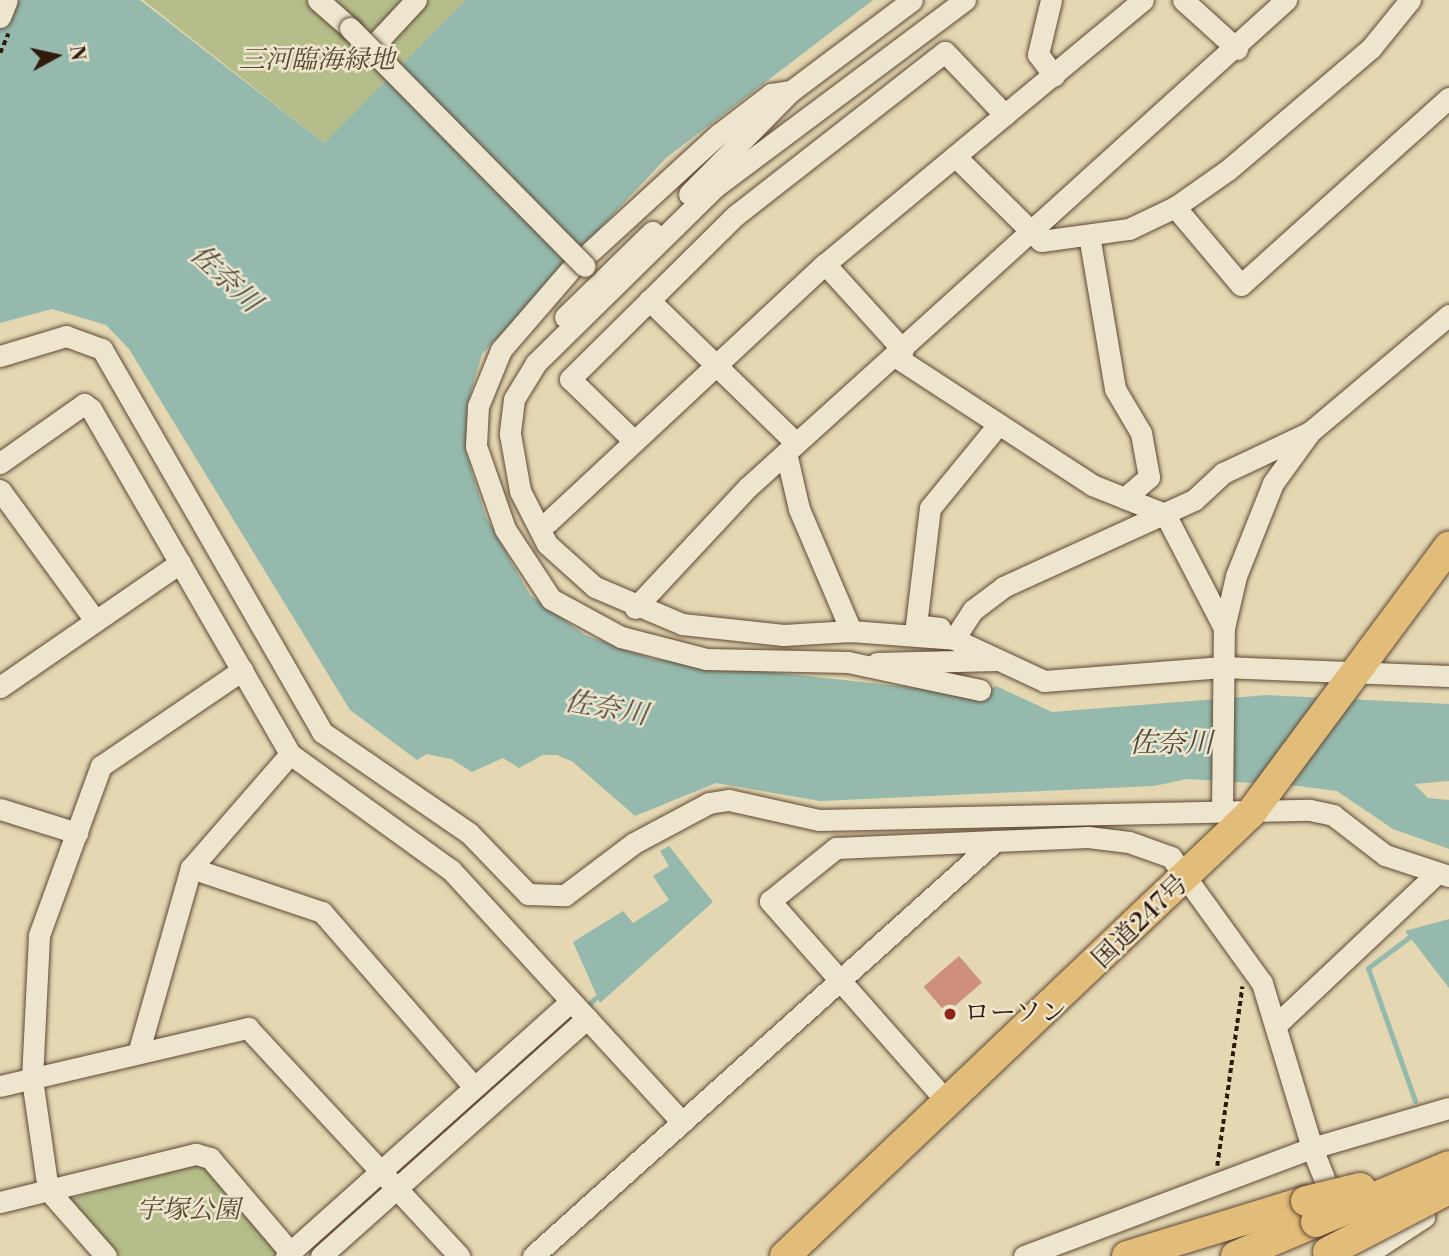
<!DOCTYPE html>
<meta charset="utf-8">
<style>
body{margin:0}
#map{position:relative;width:1449px;height:1256px;overflow:hidden;background:#e4d7b2;font-family:"Libre Bodoni","Noto Serif JP",serif}
div>[style]{position:absolute}
.green>*{inset:0;background:#b5be8b}
.water>*{inset:0;background:#95baad}
.stream>*{height:5px;margin:-2.5px;padding:0 2.5px;transform-origin:2.5px;border-radius:2.5px;background:#95baad}
.building>*{inset:0;background:#ce8f7b;transform-origin:0 0}
.path>*{height:3.5px;margin-top:-1.75px;transform-origin:0;background:repeating-linear-gradient(90deg,#31190b 0 5px,transparent 0 8.5px)}
.roads{filter:drop-shadow(0 0 2px #5e4835) drop-shadow(0 0 2px #5e4835)}
.minor>*{height:21px;margin:-10.5px;padding:0 10.5px;transform-origin:10.5px;border-radius:10.5px;background:#ede5cd}
.highway>*{height:30px;margin:-15px;padding:0 15px;transform-origin:15px;border-radius:15px;background:#e2bc79}
.bridges{filter:drop-shadow(0 0 2px #5e4835) drop-shadow(0 0 2px #5e4835)}
.minor-bridge>*{height:21px;margin:-10.5px;padding:0 10.5px;transform-origin:10.5px;border-radius:10.5px;background:#ede5cd}
.highway-bridge>*{height:30px;margin:-15px;padding:0 15px;transform-origin:15px;border-radius:15px;background:#e2bc79}
.dots>*{width:19px;height:19px;translate:-50% -50%;box-sizing:border-box;border:4px solid #ede5cd;border-radius:50%}
span{translate:-50% -50%;white-space:nowrap;text-align:center;line-height:1.15;-webkit-text-stroke:5px #ede5cd;paint-order:stroke}
.park-label{font-size:26px;color:#594b31;font-style:italic}
.street-label{font-size:26px;color:#31190b}
.poi-label{font-size:26px;color:#31190b}
.left{translate:0 -50%;text-align:left}
.water-label{font-size:28px;color:#4f493c;font-style:italic}
.north{position:absolute;left:21px;top:21px;width:70px;height:70px;-webkit-text-stroke:5px #ede5cd;paint-order:stroke;rotate:82deg;font-size:19px;font-weight:700;line-height:28px;text-align:center;color:#31190b}
.north::after{content:'';display:block;margin:auto;width:24px;height:32px;background:#31190b;clip-path:polygon(50% 0,100% 100%,50% 72%,0 100%)}
</style>
<div id="map">
<div class="green">
<i style="clip-path:polygon(143px 0,466px 0,324px 143px)"></i>
<i style="clip-path:polygon(199px 1161px,279px 1250px,277px 1256px,120px 1256px,70px 1199px)"></i>
</div>
<div class="water">
<i style="clip-path:polygon(0 0,140px 0,324px 143px,466px 0,873px 0,666px 158px,482px 354px,469px 399px,466px 453px,486px 517px,530px 595px,585px 635px,653px 659px,980px 695px,996px 686px,1052px 712px,1267px 695px,1449px 704px,1449px 781px,1414px 784px,1428px 798px,1449px 800px,1449px 849px,1393px 829px,1337px 791px,1298px 786px,1187px 779px,1154px 786px,820px 801px,716px 783px,635px 816px,573px 762px,557px 755px,543px 755px,519px 768px,503px 758px,472px 772px,451px 759px,427px 754px,417px 760px,350px 710px,129px 349px,106px 325px,52px 309px,0 323px)"></i>
<i style="clip-path:polygon(669px 846px,713px 902px,600px 1003px,573px 942px,623px 911px,633px 923px,669px 900px,653px 876px,669px 866px,660px 851px)"></i>
<i style="clip-path:polygon(1449px 919px,1449px 988px,1405px 931px)"></i>
</div>
<div class="stream">
<i style="left:1412px;top:935px;width:55px;rotate:143.1deg"></i>
<i style="left:1368px;top:968px;width:141px;rotate:70.5deg"></i>
<i style="left:588px;top:1005px;width:18px;rotate:-43deg"></i>
</div>
<div class="building">
<i style="left:959px;top:956px;width:35px;height:47px;rotate:49deg"></i>
</div>
<div class="path">
<i style="left:0;top:53px;width:21px;rotate:-67deg"></i>
<i style="left:1217px;top:1166px;width:181px;rotate:-82deg"></i>
</div>
<div class="roads">
<div class="minor">
<i style="left:318px;top:0;width:43px;rotate:41.2deg"></i>
<i style="left:965px;top:0;width:314px;rotate:143.2deg"></i>
<i style="left:714px;top:188px;width:250px;rotate:135.5deg"></i>
<i style="left:536px;top:363px;width:42px;rotate:121.4deg"></i>
<i style="left:514px;top:399px;width:35px;rotate:97deg"></i>
<i style="left:510px;top:434px;width:58px;rotate:80deg"></i>
<i style="left:520px;top:491px;width:59px;rotate:63deg"></i>
<i style="left:547px;top:544px;width:64px;rotate:41.9deg"></i>
<i style="left:595px;top:587px;width:95px;rotate:23deg"></i>
<i style="left:682px;top:624px;width:102px;rotate:6.2deg"></i>
<i style="left:783px;top:635px;width:68px;rotate:-3.4deg"></i>
<i style="left:851px;top:631px;width:103px;rotate:4.4deg"></i>
<i style="left:954px;top:639px;width:99px;rotate:25deg"></i>
<i style="left:1044px;top:681px;width:179px;rotate:-4.5deg"></i>
<i style="left:1222px;top:667px;width:227px;rotate:2.3deg"></i>
<i style="left:1051px;top:0;width:56px;rotate:103.5deg"></i>
<i style="left:1038px;top:54px;width:27px;rotate:54deg"></i>
<i style="left:1183px;top:0;width:73px;rotate:42.2deg"></i>
<i style="left:0;top:17px;width:18px;rotate:-68deg"></i>
<i style="left:375px;top:44px;width:60px;rotate:-47deg"></i>
<i style="left:955px;top:156px;width:121px;rotate:44.7deg"></i>
<i style="left:1041px;top:241px;width:89px;rotate:-7.8deg"></i>
<i style="left:1129px;top:229px;width:51px;rotate:-25.6deg"></i>
<i style="left:1175px;top:207px;width:66px;rotate:-35.1deg"></i>
<i style="left:1229px;top:169px;width:187px;rotate:-40.4deg"></i>
<i style="left:1371px;top:48px;width:62px;rotate:-50.9deg"></i>
<i style="left:689px;top:194px;width:145px;rotate:-45.3deg"></i>
<i style="left:1175px;top:207px;width:102px;rotate:49.8deg"></i>
<i style="left:1241px;top:285px;width:280px;rotate:-42deg"></i>
<i style="left:1089px;top:235px;width:156px;rotate:80.4deg"></i>
<i style="left:1115px;top:389px;width:51px;rotate:59.4deg"></i>
<i style="left:1141px;top:433px;width:45px;rotate:79.7deg"></i>
<i style="left:1149px;top:477px;width:32px;rotate:139deg"></i>
<i style="left:590px;top:252px;width:175px;rotate:-42.5deg"></i>
<i style="left:719px;top:134px;width:66px;rotate:-37.6deg"></i>
<i style="left:771px;top:94px;width:20px;rotate:-9deg"></i>
<i style="left:791px;top:91px;width:151px;rotate:-36.9deg"></i>
<i style="left:825px;top:264px;width:116px;rotate:47.8deg"></i>
<i style="left:570px;top:270px;width:106px;rotate:130.8deg"></i>
<i style="left:501px;top:350px;width:61px;rotate:112.3deg"></i>
<i style="left:478px;top:406px;width:40px;rotate:92.9deg"></i>
<i style="left:476px;top:446px;width:88px;rotate:70.7deg"></i>
<i style="left:505px;top:529px;width:84px;rotate:56.7deg"></i>
<i style="left:551px;top:599px;width:80px;rotate:28.5deg"></i>
<i style="left:621px;top:637px;width:88px;rotate:14.5deg"></i>
<i style="left:706px;top:659px;width:142px;rotate:1.2deg"></i>
<i style="left:848px;top:662px;width:135px;rotate:12deg"></i>
<i style="left:649px;top:300px;width:205px;rotate:44.2deg"></i>
<i style="left:565px;top:317px;width:122px;rotate:-44.3deg"></i>
<i style="left:0;top:356px;width:69px;rotate:-16.9deg"></i>
<i style="left:66px;top:336px;width:38px;rotate:20deg"></i>
<i style="left:102px;top:349px;width:442px;rotate:60.1deg"></i>
<i style="left:322px;top:732px;width:178px;rotate:34.5deg"></i>
<i style="left:469px;top:833px;width:85px;rotate:46deg"></i>
<i style="left:528px;top:894px;width:37px;rotate:2deg"></i>
<i style="left:565px;top:895px;width:86px;rotate:-37deg"></i>
<i style="left:634px;top:843px;width:85px;rotate:-28.1deg"></i>
<i style="left:709px;top:803px;width:20px;rotate:-9deg"></i>
<i style="left:729px;top:800px;width:92px;rotate:12.5deg"></i>
<i style="left:819px;top:820px;width:491px;rotate:-1.2deg"></i>
<i style="left:1310px;top:810px;width:24px;rotate:12deg"></i>
<i style="left:1333px;top:815px;width:66px;rotate:37.6deg"></i>
<i style="left:1385px;top:855px;width:67px;rotate:18.2deg"></i>
<i style="left:896px;top:357px;width:234px;rotate:33.1deg"></i>
<i style="left:1092px;top:485px;width:79px;rotate:21.7deg"></i>
<i style="left:1165px;top:514px;width:128px;rotate:62.6deg"></i>
<i style="left:634px;top:441px;width:89px;rotate:-135.9deg"></i>
<i style="left:570px;top:379px;width:233px;rotate:-44.7deg"></i>
<i style="left:736px;top:215px;width:265px;rotate:-38deg"></i>
<i style="left:945px;top:52px;width:87px;rotate:46.4deg"></i>
<i style="left:786px;top:453px;width:57px;rotate:76.9deg"></i>
<i style="left:799px;top:509px;width:133px;rotate:66.9deg"></i>
<i style="left:0;top:463px;width:103px;rotate:-35.1deg"></i>
<i style="left:84px;top:404px;width:9px;rotate:36deg"></i>
<i style="left:91px;top:409px;width:398px;rotate:60deg"></i>
<i style="left:290px;top:754px;width:198px;rotate:35.8deg"></i>
<i style="left:451px;top:870px;width:342px;rotate:47.5deg"></i>
<i style="left:0;top:490px;width:160px;rotate:53.9deg"></i>
<i style="left:548px;top:522px;width:379px;rotate:-43deg"></i>
<i style="left:825px;top:264px;width:413px;rotate:-39.7deg"></i>
<i style="left:635px;top:608px;width:166px;rotate:-47deg"></i>
<i style="left:748px;top:487px;width:726px;rotate:-42.15deg"></i>
<i style="left:940px;top:628px;width:24px;rotate:-173deg"></i>
<i style="left:916px;top:625px;width:118px;rotate:-83.2deg"></i>
<i style="left:930px;top:508px;width:107px;rotate:-50.7deg"></i>
<i style="left:954px;top:639px;width:35px;rotate:-57deg"></i>
<i style="left:973px;top:610px;width:38px;rotate:-37deg"></i>
<i style="left:1003px;top:587px;width:210px;rotate:-24.5deg"></i>
<i style="left:1194px;top:500px;width:40px;rotate:-43deg"></i>
<i style="left:1223px;top:473px;width:94px;rotate:-25.2deg"></i>
<i style="left:877px;top:663px;width:120px;rotate:-1.4deg"></i>
<i style="left:0;top:687px;width:219px;rotate:-34.6deg"></i>
<i style="left:0;top:809px;width:81px;rotate:17.3deg"></i>
<i style="left:1222px;top:811px;width:183px;rotate:-89.4deg"></i>
<i style="left:1224px;top:628px;width:53px;rotate:-77deg"></i>
<i style="left:1236px;top:576px;width:100px;rotate:-68.3deg"></i>
<i style="left:1273px;top:483px;width:63px;rotate:-54deg"></i>
<i style="left:1310px;top:432px;width:182px;rotate:-40.1deg"></i>
<i style="left:191px;top:868px;width:138px;rotate:18.6deg"></i>
<i style="left:322px;top:912px;width:232px;rotate:49deg"></i>
<i style="left:1277px;top:1024px;width:217px;rotate:-43.3deg"></i>
<i style="left:139px;top:1050px;width:189px;rotate:-74.1deg"></i>
<i style="left:191px;top:868px;width:151px;rotate:-49deg"></i>
<i style="left:0;top:1086px;width:255px;rotate:-13.2deg"></i>
<i style="left:248px;top:1028px;width:311px;rotate:47.2deg"></i>
<i style="left:949px;top:1104px;width:271px;rotate:-131.4deg"></i>
<i style="left:770px;top:901px;width:85px;rotate:-38.8deg"></i>
<i style="left:836px;top:848px;width:159px;rotate:-2.5deg"></i>
<i style="left:0;top:1202px;width:202px;rotate:-13.8deg"></i>
<i style="left:196px;top:1154px;width:15px;rotate:16deg"></i>
<i style="left:210px;top:1158px;width:123px;rotate:49.6deg"></i>
<i style="left:106px;top:1256px;width:88px;rotate:-131.3deg"></i>
<i style="left:48px;top:1190px;width:112px;rotate:-98.2deg"></i>
<i style="left:32px;top:1079px;width:144px;rotate:-87.2deg"></i>
<i style="left:39px;top:935px;width:180px;rotate:-69.9deg"></i>
<i style="left:101px;top:766px;width:171px;rotate:-34.2deg"></i>
<i style="left:286px;top:1256px;width:382px;rotate:-41.8deg"></i>
<i style="left:321px;top:1256px;width:357px;rotate:-41.8deg"></i>
<i style="left:533px;top:1256px;width:621px;rotate:-41.93deg"></i>
<i style="left:995px;top:841px;width:93px;rotate:-2.5deg"></i>
<i style="left:1088px;top:837px;width:41px;rotate:7deg"></i>
<i style="left:1129px;top:842px;width:45px;rotate:19.7deg"></i>
<i style="left:1171px;top:857px;width:155px;rotate:54.2deg"></i>
<i style="left:1262px;top:983px;width:172px;rotate:73.1deg"></i>
<i style="left:1312px;top:1148px;width:143px;rotate:-16.3deg"></i>
<i style="left:1024px;top:1256px;width:308px;rotate:-20.6deg"></i>
<i style="left:1312px;top:1148px;width:116px;rotate:68.3deg"></i>
<i style="left:1364px;top:1256px;width:72px;rotate:-33deg"></i>
</div>
<div class="highway">
<i style="left:785px;top:1256px;width:643px;rotate:-43.55deg"></i>
<i style="left:1251px;top:813px;width:332px;rotate:-53.4deg"></i>
<i style="left:1127px;top:1256px;width:187px;rotate:-17.1deg"></i>
<i style="left:1236px;top:1256px;width:87px;rotate:-23deg"></i>
</div>
</div>
<div class="bridges">
<div class="minor-bridge">
<i style="left:350px;top:28px;width:334px;rotate:45.4deg"></i>
</div>
<div class="highway-bridge">
<i style="left:1306px;top:1201px;width:56px;rotate:-13.5deg"></i>
<i style="left:1316px;top:1222px;width:144px;rotate:-22.8deg"></i>
<i style="left:1328px;top:1252px;width:136px;rotate:-27.5deg"></i>
</div>
</div>
<div class="dots">
<i style="left:950px;top:1014px;background:#8f2418"></i>
</div>
<div class="park-label">
<span style="left:317px;top:61px">三河臨海緑地</span>
<span style="left:188px;top:1211px">宇塚公園</span>
</div>
<div class="street-label">
<span style="left:1141px;top:922px;rotate:-44deg">国道247号</span>
</div>
<div class="poi-label">
<span class="left" style="left:964px;top:1014px">ローソン</span>
</div>
<div class="water-label">
<span style="left:225px;top:279px;rotate:43deg">佐奈川</span>
<span style="left:606px;top:709px;rotate:10deg">佐奈川</span>
<span style="left:1171px;top:744px">佐奈川</span>
</div>
<div class="north">N</div>
</div>
